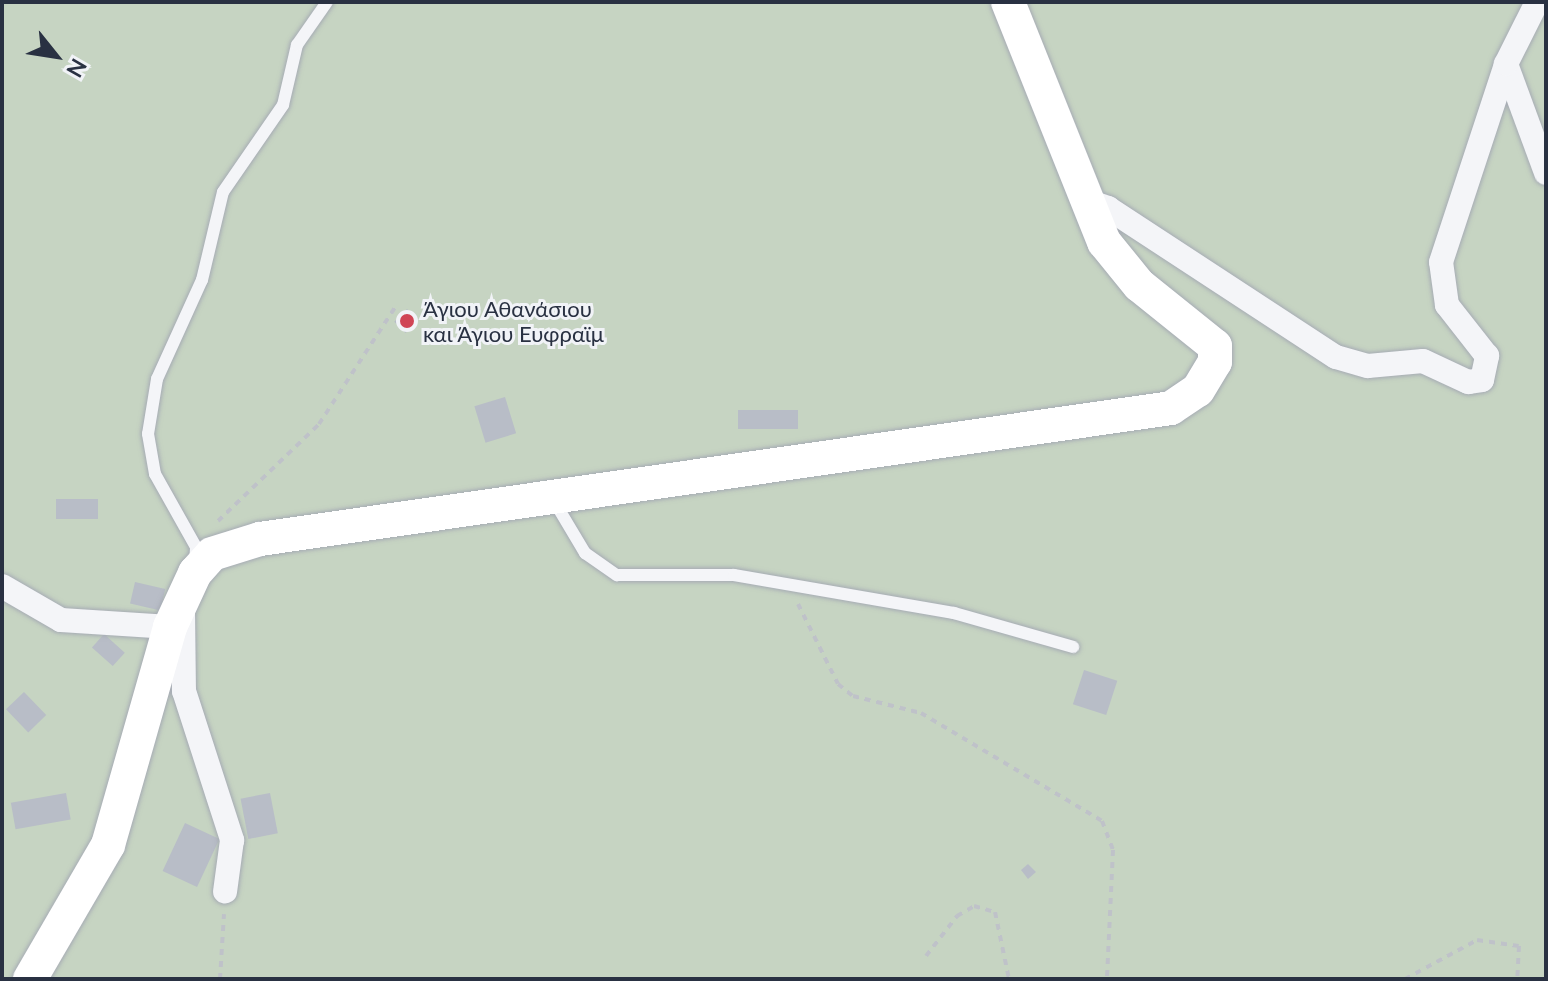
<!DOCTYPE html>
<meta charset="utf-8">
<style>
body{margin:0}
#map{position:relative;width:1548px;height:981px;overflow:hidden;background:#e1e4ea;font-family:Lato,sans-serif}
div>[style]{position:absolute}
.green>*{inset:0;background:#c6d4c2;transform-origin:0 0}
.building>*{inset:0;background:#b8bdc7;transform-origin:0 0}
.path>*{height:4px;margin-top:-2px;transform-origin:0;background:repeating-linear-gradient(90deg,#bfc2c9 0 6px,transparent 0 12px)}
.roads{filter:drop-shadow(0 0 2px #a6abb4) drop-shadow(0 0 2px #a6abb4)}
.service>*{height:12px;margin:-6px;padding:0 6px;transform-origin:6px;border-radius:6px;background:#f4f5f8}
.minor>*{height:24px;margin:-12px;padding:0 12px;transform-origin:12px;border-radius:12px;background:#f4f5f8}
.secondary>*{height:34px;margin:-17px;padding:0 17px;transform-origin:17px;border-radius:17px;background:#fff}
.dots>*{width:22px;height:22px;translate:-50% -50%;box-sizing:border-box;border:4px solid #f1f3f7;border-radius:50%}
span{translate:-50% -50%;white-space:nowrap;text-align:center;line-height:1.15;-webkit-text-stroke:6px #f1f3f7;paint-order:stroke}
.poi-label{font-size:22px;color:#293142}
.left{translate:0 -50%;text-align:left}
.frame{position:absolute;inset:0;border:4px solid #293142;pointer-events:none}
.north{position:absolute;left:16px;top:16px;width:80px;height:80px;-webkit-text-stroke:6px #f1f3f7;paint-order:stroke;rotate:120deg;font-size:22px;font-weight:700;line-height:32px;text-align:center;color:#293142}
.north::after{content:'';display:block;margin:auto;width:28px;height:36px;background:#293142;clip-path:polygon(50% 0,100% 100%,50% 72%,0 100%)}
</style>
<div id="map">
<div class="green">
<i style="left:2px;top:2px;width:1544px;height:977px"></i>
</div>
<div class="building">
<i style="left:407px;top:309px;width:16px;height:18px;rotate:45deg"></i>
<i style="left:505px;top:397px;width:38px;height:32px;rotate:73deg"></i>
<i style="left:798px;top:410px;width:19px;height:60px;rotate:90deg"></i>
<i style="left:56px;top:499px;width:42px;height:20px"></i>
<i style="left:135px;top:582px;width:31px;height:22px;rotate:13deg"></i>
<i style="left:104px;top:634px;width:28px;height:18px;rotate:42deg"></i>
<i style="left:1084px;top:670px;width:35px;height:36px;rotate:18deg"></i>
<i style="left:24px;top:692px;width:32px;height:25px;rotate:46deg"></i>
<i style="left:66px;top:793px;width:27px;height:56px;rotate:80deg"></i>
<i style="left:270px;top:793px;width:41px;height:30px;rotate:79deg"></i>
<i style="left:185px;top:823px;width:38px;height:53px;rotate:25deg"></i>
<i style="clip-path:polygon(1028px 864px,1036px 872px,1028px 879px,1021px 870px)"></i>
</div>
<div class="path">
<i style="left:218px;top:521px;width:140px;rotate:-43.8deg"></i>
<i style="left:319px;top:424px;width:141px;rotate:-56.9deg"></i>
<i style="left:798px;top:604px;width:89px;rotate:63.4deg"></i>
<i style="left:838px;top:684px;width:19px;rotate:39deg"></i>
<i style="left:853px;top:696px;width:70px;rotate:14deg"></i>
<i style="left:921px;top:713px;width:211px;rotate:30.8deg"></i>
<i style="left:1102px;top:821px;width:31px;rotate:69deg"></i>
<i style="left:1113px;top:850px;width:129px;rotate:92.7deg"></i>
<i style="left:926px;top:956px;width:51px;rotate:-52.2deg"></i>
<i style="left:957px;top:916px;width:20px;rotate:-30deg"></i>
<i style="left:974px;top:906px;width:22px;rotate:16deg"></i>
<i style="left:995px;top:912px;width:68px;rotate:78.2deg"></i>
<i style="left:220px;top:979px;width:65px;rotate:-86.5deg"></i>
<i style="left:1405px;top:979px;width:82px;rotate:-28.4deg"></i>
<i style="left:1477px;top:940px;width:42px;rotate:8.1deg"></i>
<i style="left:1519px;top:946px;width:33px;rotate:93deg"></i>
</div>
<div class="roads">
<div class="service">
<i style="left:554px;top:501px;width:61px;rotate:59.2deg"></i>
<i style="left:585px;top:553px;width:39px;rotate:35deg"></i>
<i style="left:617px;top:575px;width:117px"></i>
<i style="left:734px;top:575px;width:223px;rotate:9.8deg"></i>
<i style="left:954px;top:613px;width:124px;rotate:15.9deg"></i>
<i style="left:195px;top:563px;width:16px;rotate:-86deg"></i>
<i style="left:196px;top:547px;width:84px;rotate:-119.3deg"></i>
<i style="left:155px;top:474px;width:41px;rotate:-99.9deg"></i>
<i style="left:148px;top:434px;width:56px;rotate:-80.7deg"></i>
<i style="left:157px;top:379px;width:109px;rotate:-65.6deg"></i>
<i style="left:202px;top:280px;width:90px;rotate:-76.6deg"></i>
<i style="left:223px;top:192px;width:106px;rotate:-55.4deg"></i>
<i style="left:283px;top:105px;width:62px;rotate:-76.9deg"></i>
<i style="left:297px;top:45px;width:52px;rotate:-55.1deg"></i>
</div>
<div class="minor">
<i style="left:1506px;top:64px;width:116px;rotate:69.8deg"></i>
<i style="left:1082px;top:199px;width:28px;rotate:19deg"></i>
<i style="left:1108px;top:208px;width:272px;rotate:33.2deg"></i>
<i style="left:1336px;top:357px;width:33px;rotate:16deg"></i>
<i style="left:1368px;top:366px;width:55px;rotate:-5.2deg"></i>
<i style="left:1423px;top:361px;width:50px;rotate:25deg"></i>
<i style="left:1468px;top:382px;width:14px;rotate:-8deg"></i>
<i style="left:1482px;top:380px;width:25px;rotate:-78deg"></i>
<i style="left:1487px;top:356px;width:65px;rotate:-128.1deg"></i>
<i style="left:1447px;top:305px;width:43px;rotate:-97.9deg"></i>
<i style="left:1441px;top:262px;width:208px;rotate:-71.8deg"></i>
<i style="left:1506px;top:64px;width:69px;rotate:-63.4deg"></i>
<i style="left:2px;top:586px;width:68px;rotate:30deg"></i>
<i style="left:61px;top:620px;width:109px;rotate:3.7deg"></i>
<i style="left:183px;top:611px;width:80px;rotate:89.3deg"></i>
<i style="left:184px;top:691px;width:157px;rotate:72.1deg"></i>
<i style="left:232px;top:840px;width:52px;rotate:97.7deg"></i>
</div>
<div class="secondary">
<i style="left:30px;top:979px;width:155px;rotate:-59.8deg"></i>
<i style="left:108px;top:845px;width:227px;rotate:-74.1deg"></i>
<i style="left:170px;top:627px;width:60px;rotate:-65.2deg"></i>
<i style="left:195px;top:573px;width:25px;rotate:-48deg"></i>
<i style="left:212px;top:554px;width:50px;rotate:-17.4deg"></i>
<i style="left:260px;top:539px;width:920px;rotate:-8.18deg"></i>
<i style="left:1171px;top:408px;width:32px;rotate:-34deg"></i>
<i style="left:1198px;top:390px;width:33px;rotate:-59deg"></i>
<i style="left:1215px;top:362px;width:16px;rotate:-90deg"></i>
<i style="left:1215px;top:346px;width:97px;rotate:-141.2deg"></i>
<i style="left:1139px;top:285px;width:55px;rotate:-129.1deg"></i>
<i style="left:1104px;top:242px;width:258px;rotate:-111.8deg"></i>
</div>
</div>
<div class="dots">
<i style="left:407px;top:321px;background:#d04555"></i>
</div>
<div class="poi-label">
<span class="left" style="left:423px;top:321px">Άγιου Αθανάσιου<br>και Άγιου Ευφραϊμ</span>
</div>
<div class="frame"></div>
<div class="north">N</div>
</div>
